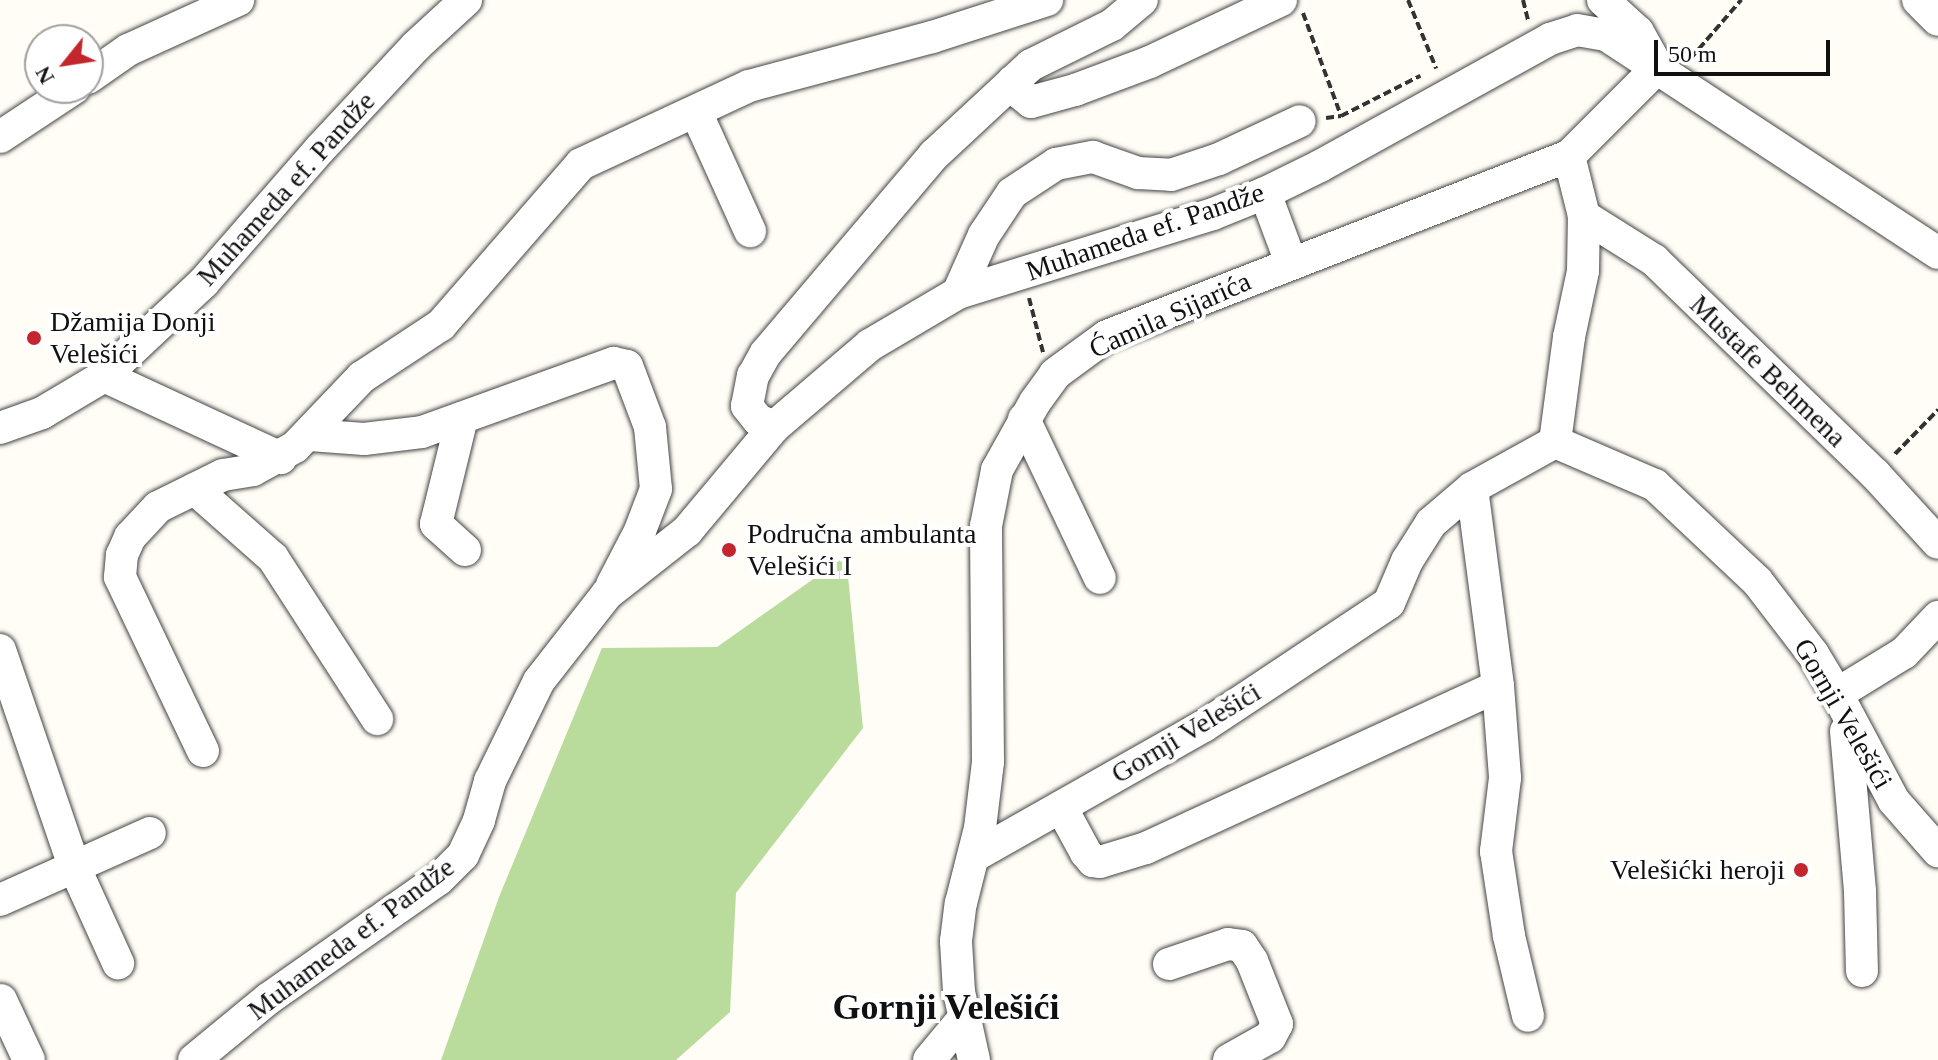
<!DOCTYPE html>
<meta charset="utf-8">
<style>
body{margin:0}
#map{position:relative;width:1938px;height:1060px;overflow:hidden;background:#fffdf5;font-family:Georgia,serif}
div>[style]{position:absolute}
.forest>*{inset:0;background:#b9dc9c}
.path>*{height:4px;margin-top:-2px;transform-origin:0;background:repeating-linear-gradient(90deg,#333 0 8px,transparent 0 12px)}
.roads{filter:drop-shadow(0 0 2px #444) drop-shadow(0 0 2px #444)}
.minor>*{height:32px;margin:-16px;padding:0 16px;transform-origin:16px;border-radius:16px;background:#fff}
.dots>*{width:22px;height:22px;translate:-50% -50%;box-sizing:border-box;border:4px solid #fff;border-radius:50%}
span{translate:-50% -50%;white-space:nowrap;text-align:center;line-height:1.15;-webkit-text-stroke:8px #fff;paint-order:stroke}
.street-label{font-size:28px;color:#111}
.poi-label{font-size:28px;color:#111}
.left{translate:0 -50%;text-align:left}
.right{translate:-100% -50%;text-align:right}
.district-label{font-size:36px;color:#111;font-weight:700}
.north{position:absolute;left:24px;top:24px;width:80px;height:80px;box-sizing:border-box;background:#fff;border:2px solid #a0a0a0;border-radius:50%;rotate:240deg;font-size:22px;font-weight:700;line-height:32px;text-align:center;color:#111}
.north::after{content:'';display:block;margin:auto;width:28px;height:36px;background:#c4262e;clip-path:polygon(50% 0,100% 100%,50% 72%,0 100%)}
.scale{position:absolute;left:1654px;top:40px;width:176px;height:36px;box-sizing:border-box;border:4px solid #111;border-top:0;padding-left:10px;font-size:24px;line-height:28px;white-space:nowrap;color:#111;-webkit-text-stroke:6px #fff;paint-order:stroke}
</style>
<div id="map">
<div class="forest">
<i style="clip-path:polygon(846px 556px,863px 728px,736px 893px,730px 1012px,676px 1060px,441px 1060px,499px 897px,602px 648px,717px 647px)"></i>
</div>
<div class="path">
<i style="left:1408px;top:0;width:74px;rotate:67.6deg"></i>
<i style="left:1523px;top:0;width:21px;rotate:76deg"></i>
<i style="left:1303px;top:13px;width:110px;rotate:69.7deg"></i>
<i style="left:1691px;top:58px;width:77px;rotate:-49.2deg"></i>
<i style="left:1326px;top:118px;width:15px;rotate:-8deg"></i>
<i style="left:1341px;top:116px;width:89px;rotate:-26.9deg"></i>
<i style="left:1029px;top:298px;width:56px;rotate:75.5deg"></i>
<i style="left:1895px;top:454px;width:62px;rotate:-45.7deg"></i>
</div>
<div class="roads">
<div class="minor">
<i style="left:1603px;top:0;width:47px;rotate:42.4deg"></i>
<i style="left:1638px;top:32px;width:29px;rotate:61deg"></i>
<i style="left:1918px;top:0;width:28px;rotate:45deg"></i>
<i style="left:88px;top:78px;width:49px;rotate:-35deg"></i>
<i style="left:128px;top:50px;width:121px;rotate:-24.4deg"></i>
<i style="left:1013px;top:81px;width:14px;rotate:60deg"></i>
<i style="left:1020px;top:93px;width:14px;rotate:39deg"></i>
<i style="left:1031px;top:102px;width:46px;rotate:-15.3deg"></i>
<i style="left:1075px;top:90px;width:80px;rotate:-20.5deg"></i>
<i style="left:1150px;top:62px;width:145px;rotate:-25.3deg"></i>
<i style="left:696px;top:112px;width:131px;rotate:65.6deg"></i>
<i style="left:0;top:137px;width:89px;rotate:-33.5deg"></i>
<i style="left:1265px;top:193px;width:75px;rotate:69.6deg"></i>
<i style="left:1584px;top:216px;width:83px;rotate:32.2deg"></i>
<i style="left:1654px;top:260px;width:308px;rotate:44.1deg"></i>
<i style="left:1875px;top:474px;width:93px;rotate:47.6deg"></i>
<i style="left:958px;top:293px;width:64px;rotate:-65.9deg"></i>
<i style="left:984px;top:235px;width:50px;rotate:-56.3deg"></i>
<i style="left:1012px;top:193px;width:53px;rotate:-33.4deg"></i>
<i style="left:1056px;top:164px;width:38px;rotate:-11deg"></i>
<i style="left:1093px;top:157px;width:48px;rotate:19.6deg"></i>
<i style="left:1138px;top:173px;width:33px;rotate:3deg"></i>
<i style="left:1171px;top:175px;width:51px;rotate:-18.4deg"></i>
<i style="left:1219px;top:159px;width:89px;rotate:-25.1deg"></i>
<i style="left:104px;top:376px;width:195px;rotate:24.9deg"></i>
<i style="left:462px;top:418px;width:109px;rotate:103.8deg"></i>
<i style="left:436px;top:524px;width:39px;rotate:42deg"></i>
<i style="left:1024px;top:419px;width:176px;rotate:64.5deg"></i>
<i style="left:774px;top:427px;width:17px;rotate:-156deg"></i>
<i style="left:758px;top:420px;width:18px;rotate:-128deg"></i>
<i style="left:747px;top:406px;width:31px;rotate:-79deg"></i>
<i style="left:753px;top:376px;width:26px;rotate:-61deg"></i>
<i style="left:766px;top:353px;width:260px;rotate:-49.7deg"></i>
<i style="left:934px;top:155px;width:132px;rotate:-42.9deg"></i>
<i style="left:1031px;top:65px;width:90px;rotate:-26.3deg"></i>
<i style="left:1112px;top:25px;width:39px;rotate:-40deg"></i>
<i style="left:0;top:428px;width:45px;rotate:-19.7deg"></i>
<i style="left:42px;top:413px;width:72px;rotate:-30.8deg"></i>
<i style="left:104px;top:376px;width:137px;rotate:-43.2deg"></i>
<i style="left:204px;top:282px;width:176px;rotate:-48.9deg"></i>
<i style="left:320px;top:149px;width:141px;rotate:-47deg"></i>
<i style="left:416px;top:46px;width:68px;rotate:-42.6deg"></i>
<i style="left:310px;top:435px;width:54px;rotate:4.2deg"></i>
<i style="left:364px;top:439px;width:58px;rotate:-6.9deg"></i>
<i style="left:422px;top:432px;width:204px;rotate:-19.8deg"></i>
<i style="left:614px;top:363px;width:13px;rotate:13deg"></i>
<i style="left:627px;top:366px;width:65px;rotate:69.3deg"></i>
<i style="left:650px;top:427px;width:62px;rotate:84.5deg"></i>
<i style="left:656px;top:489px;width:45px;rotate:110.9deg"></i>
<i style="left:640px;top:531px;width:61px;rotate:117.4deg"></i>
<i style="left:1555px;top:442px;width:109px;rotate:23.3deg"></i>
<i style="left:1655px;top:485px;width:140px;rotate:43.3deg"></i>
<i style="left:1757px;top:581px;width:92px;rotate:52.5deg"></i>
<i style="left:1813px;top:654px;width:47px;rotate:59deg"></i>
<i style="left:1837px;top:694px;width:121px;rotate:62deg"></i>
<i style="left:1894px;top:801px;width:67px;rotate:48.7deg"></i>
<i style="left:1555px;top:442px;width:106px;rotate:-82.4deg"></i>
<i style="left:1569px;top:337px;width:67px;rotate:-78deg"></i>
<i style="left:1583px;top:271px;width:55px;rotate:-89deg"></i>
<i style="left:1584px;top:216px;width:62px;rotate:-104deg"></i>
<i style="left:1472px;top:488px;width:200px;rotate:82.5deg"></i>
<i style="left:1498px;top:686px;width:92px;rotate:85.6deg"></i>
<i style="left:1505px;top:778px;width:74px;rotate:97deg"></i>
<i style="left:1496px;top:851px;width:86px;rotate:81.3deg"></i>
<i style="left:1509px;top:936px;width:82px;rotate:76.6deg"></i>
<i style="left:195px;top:489px;width:104px;rotate:41.5deg"></i>
<i style="left:273px;top:558px;width:192px;rotate:57.1deg"></i>
<i style="left:0;top:650px;width:228px;rotate:71.1deg"></i>
<i style="left:74px;top:866px;width:107px;rotate:65.6deg"></i>
<i style="left:1837px;top:694px;width:79px;rotate:-31.5deg"></i>
<i style="left:1904px;top:653px;width:50px;rotate:-46.6deg"></i>
<i style="left:1846px;top:731px;width:161px;rotate:85deg"></i>
<i style="left:1860px;top:891px;width:80px;rotate:88.6deg"></i>
<i style="left:203px;top:751px;width:193px;rotate:-115.5deg"></i>
<i style="left:120px;top:577px;width:22px;rotate:-85deg"></i>
<i style="left:122px;top:555px;width:20px;rotate:-66deg"></i>
<i style="left:130px;top:537px;width:41px;rotate:-47deg"></i>
<i style="left:158px;top:507px;width:72px;rotate:-26.2deg"></i>
<i style="left:223px;top:475px;width:30px;rotate:-9deg"></i>
<i style="left:253px;top:470px;width:48px;rotate:-28.7deg"></i>
<i style="left:295px;top:447px;width:97px;rotate:-46.3deg"></i>
<i style="left:362px;top:377px;width:95px;rotate:-33.4deg"></i>
<i style="left:441px;top:325px;width:213px;rotate:-49deg"></i>
<i style="left:581px;top:164px;width:185px;rotate:-24.9deg"></i>
<i style="left:749px;top:86px;width:189px;rotate:-15deg"></i>
<i style="left:932px;top:37px;width:121px;rotate:-17.8deg"></i>
<i style="left:1061px;top:807px;width:52px;rotate:61.5deg"></i>
<i style="left:1086px;top:853px;width:11px;rotate:49deg"></i>
<i style="left:1093px;top:861px;width:7px;rotate:8deg"></i>
<i style="left:1100px;top:862px;width:48px;rotate:-16.9deg"></i>
<i style="left:1146px;top:848px;width:387px;rotate:-24.7deg"></i>
<i style="left:974px;top:856px;width:264px;rotate:-29.5deg"></i>
<i style="left:1204px;top:726px;width:222px;rotate:-33.6deg"></i>
<i style="left:1389px;top:603px;width:46px;rotate:-66.8deg"></i>
<i style="left:1407px;top:561px;width:45px;rotate:-57.7deg"></i>
<i style="left:1431px;top:523px;width:54px;rotate:-40.5deg"></i>
<i style="left:1472px;top:488px;width:95px;rotate:-29deg"></i>
<i style="left:0;top:900px;width:164px;rotate:-24.1deg"></i>
<i style="left:1169px;top:964px;width:62px;rotate:-18.7deg"></i>
<i style="left:1228px;top:944px;width:14px;rotate:8deg"></i>
<i style="left:1242px;top:946px;width:18px;rotate:56deg"></i>
<i style="left:1252px;top:961px;width:68px;rotate:68.4deg"></i>
<i style="left:1277px;top:1024px;width:15px;rotate:118deg"></i>
<i style="left:1270px;top:1037px;width:47px;rotate:150.7deg"></i>
<i style="left:1px;top:1000px;width:66px;rotate:65deg"></i>
<i style="left:194px;top:1060px;width:96px;rotate:-39.5deg"></i>
<i style="left:268px;top:999px;width:209px;rotate:-35.1deg"></i>
<i style="left:439px;top:879px;width:34px;rotate:-45deg"></i>
<i style="left:463px;top:855px;width:38px;rotate:-65deg"></i>
<i style="left:479px;top:820px;width:41px;rotate:-74.2deg"></i>
<i style="left:490px;top:781px;width:111px;rotate:-63.9deg"></i>
<i style="left:539px;top:681px;width:110px;rotate:-52deg"></i>
<i style="left:607px;top:594px;width:102px;rotate:-38.2deg"></i>
<i style="left:687px;top:531px;width:136px;rotate:-50.1deg"></i>
<i style="left:774px;top:427px;width:126px;rotate:-40.5deg"></i>
<i style="left:870px;top:345px;width:102px;rotate:-30.6deg"></i>
<i style="left:958px;top:293px;width:267px;rotate:-17.2deg"></i>
<i style="left:1213px;top:214px;width:56px;rotate:-22deg"></i>
<i style="left:1265px;top:193px;width:61px;rotate:-26.1deg"></i>
<i style="left:1320px;top:166px;width:263px;rotate:-28.9deg"></i>
<i style="left:1550px;top:39px;width:28px;rotate:-18deg"></i>
<i style="left:1577px;top:30px;width:29px;rotate:10deg"></i>
<i style="left:1606px;top:35px;width:397px;rotate:33.3deg"></i>
<i style="left:929px;top:1060px;width:55px;rotate:-50.2deg"></i>
<i style="left:974px;top:1060px;width:70px;rotate:-102.4deg"></i>
<i style="left:959px;top:992px;width:51px;rotate:-93.4deg"></i>
<i style="left:956px;top:941px;width:38px;rotate:-83deg"></i>
<i style="left:961px;top:903px;width:77px;rotate:-75.8deg"></i>
<i style="left:980px;top:828px;width:66px;rotate:-83.1deg"></i>
<i style="left:988px;top:762px;width:236px;rotate:-90.5deg"></i>
<i style="left:986px;top:526px;width:57px;rotate:-78.9deg"></i>
<i style="left:997px;top:470px;width:78px;rotate:-60.8deg"></i>
<i style="left:1035px;top:402px;width:34px;rotate:-54deg"></i>
<i style="left:1055px;top:374px;width:64px;rotate:-36.2deg"></i>
<i style="left:1107px;top:336px;width:496px;rotate:-21.3deg"></i>
<i style="left:1569px;top:156px;width:126px;rotate:-45deg"></i>
</div>
</div>
<div class="dots">
<i style="left:34px;top:338px;background:#c4262e"></i>
<i style="left:729px;top:550px;background:#c4262e"></i>
<i style="left:1801px;top:870px;background:#c4262e"></i>
</div>
<div class="street-label">
<span style="left:286px;top:189px;rotate:-48deg">Muhameda ef. Pandže</span>
<span style="left:1145px;top:232px;rotate:-19deg">Muhameda ef. Pandže</span>
<span style="left:1170px;top:315px;rotate:-24deg">Ćamila Sijarića</span>
<span style="left:1768px;top:371px;rotate:44deg">Mustafe Behmena</span>
<span style="left:1843px;top:714px;rotate:60deg">Gornji Velešići</span>
<span style="left:1186px;top:733px;rotate:-31deg">Gornji Velešići</span>
<span style="left:351px;top:939px;rotate:-37deg">Muhameda ef. Pandže</span>
</div>
<div class="poi-label">
<span class="left" style="left:50px;top:338px">Džamija Donji<br>Velešići</span>
<span class="left" style="left:747px;top:550px">Područna ambulanta<br>Velešići I</span>
<span class="right" style="left:1785px;top:870px">Velešićki heroji</span>
</div>
<div class="district-label">
<span style="left:946px;top:1008px">Gornji Velešići</span>
</div>
<div class="north">N</div>
<div class="scale">50 m</div>
</div>
